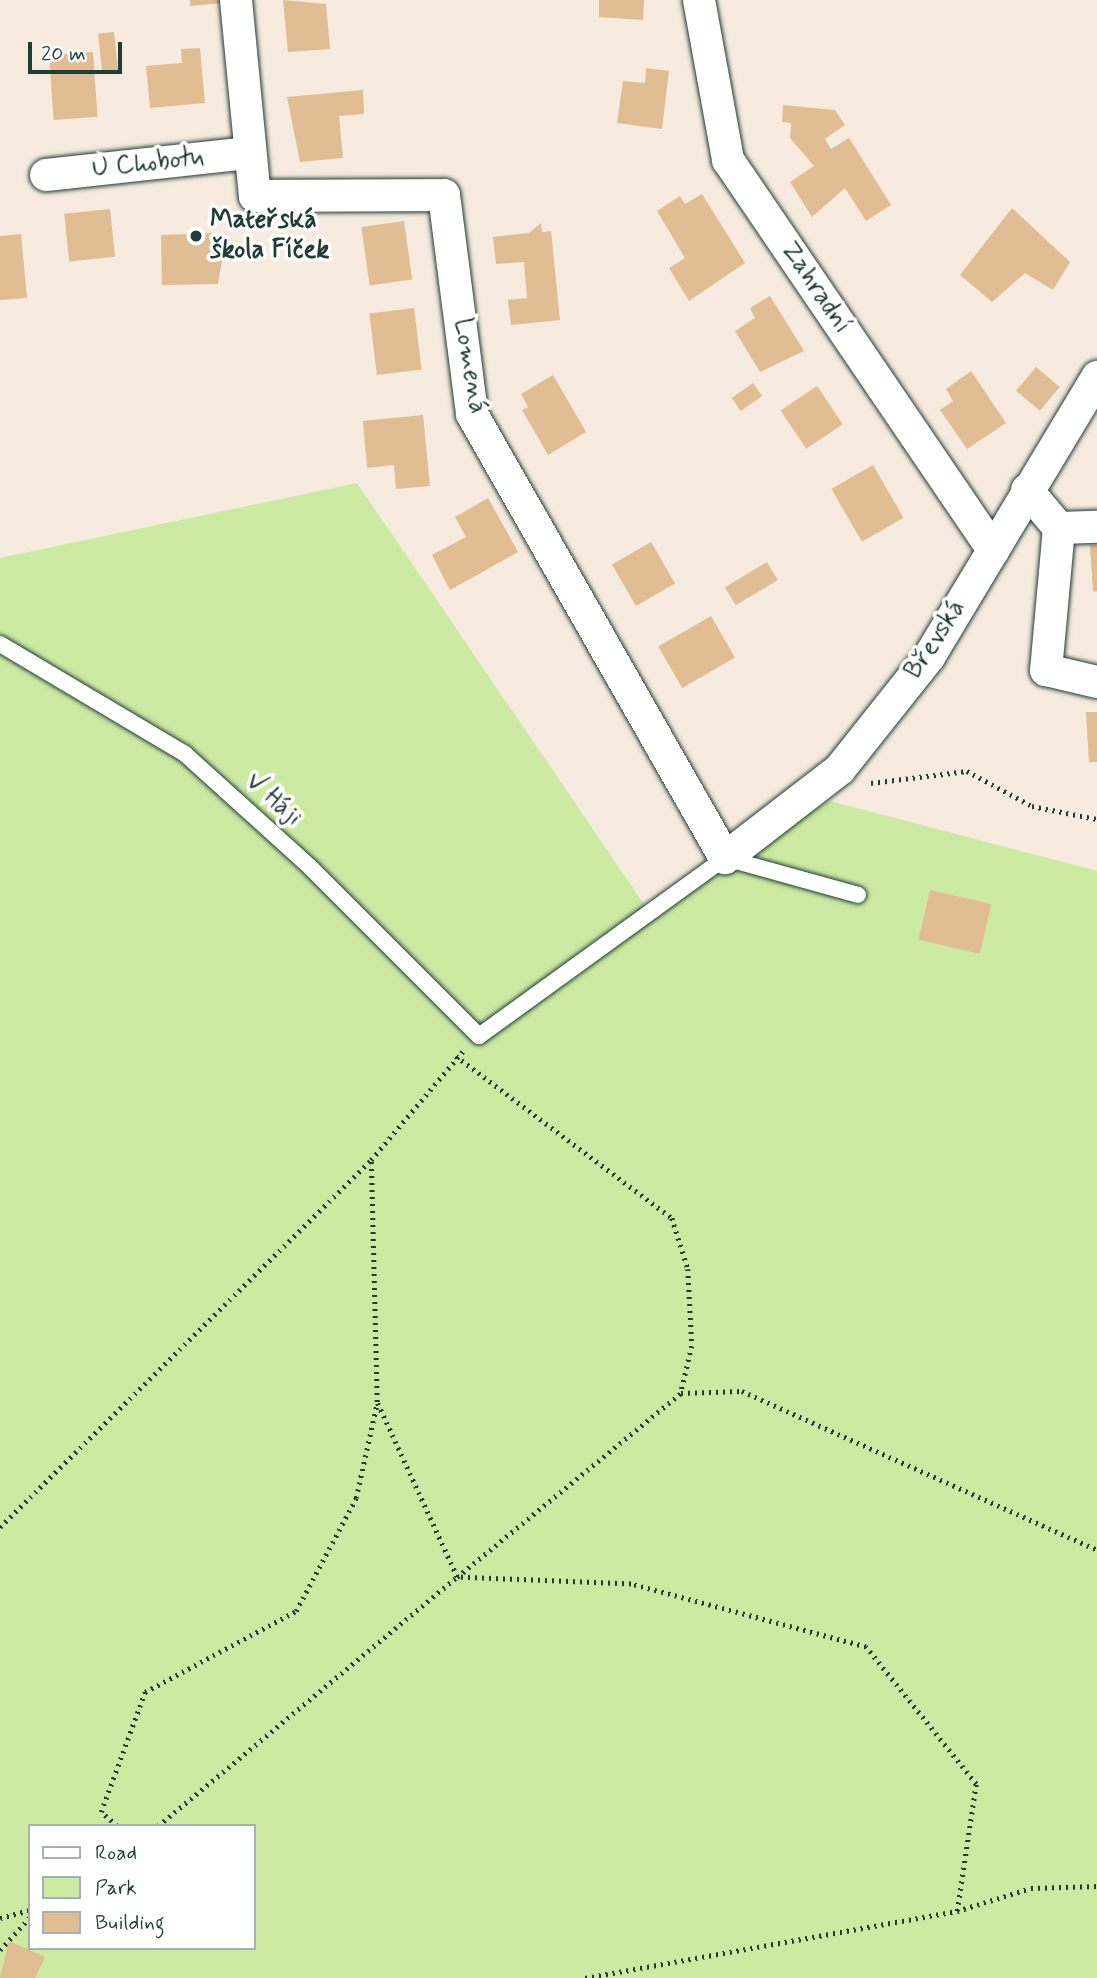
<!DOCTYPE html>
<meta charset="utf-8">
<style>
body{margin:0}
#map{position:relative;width:1097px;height:1978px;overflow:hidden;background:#f6ebde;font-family:Mynerve,sans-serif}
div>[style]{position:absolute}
.green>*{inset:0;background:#cceaa2}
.building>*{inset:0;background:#e0bd92;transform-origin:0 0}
.path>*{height:4.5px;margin-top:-2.25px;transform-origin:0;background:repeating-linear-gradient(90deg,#1f3d34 0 2px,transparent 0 7px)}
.roads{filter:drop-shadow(0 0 2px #1f3d34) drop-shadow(0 0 2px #1f3d34)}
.lane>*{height:16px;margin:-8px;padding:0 8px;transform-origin:8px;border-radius:8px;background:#fff}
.street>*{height:32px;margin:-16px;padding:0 16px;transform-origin:16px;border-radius:16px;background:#fff}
.dots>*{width:19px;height:19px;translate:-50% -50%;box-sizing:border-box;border:4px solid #fff;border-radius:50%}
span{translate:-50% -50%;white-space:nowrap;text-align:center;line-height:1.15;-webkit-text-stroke:7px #fff;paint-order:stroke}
.street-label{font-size:26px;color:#1f3d34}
.poi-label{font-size:26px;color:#1f3d34;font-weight:700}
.left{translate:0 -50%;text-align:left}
.legend{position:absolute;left:28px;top:1824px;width:228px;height:126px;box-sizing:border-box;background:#fff;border:2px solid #a5b1ae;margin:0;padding:9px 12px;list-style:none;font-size:21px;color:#1f3d34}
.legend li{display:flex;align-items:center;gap:14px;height:35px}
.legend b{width:35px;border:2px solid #a5b1ae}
.scale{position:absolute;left:28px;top:42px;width:94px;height:32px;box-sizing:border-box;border:4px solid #1f3d34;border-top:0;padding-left:9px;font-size:21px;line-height:24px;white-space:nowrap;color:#1f3d34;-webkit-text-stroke:5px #fff;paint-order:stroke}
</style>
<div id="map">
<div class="green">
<i style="clip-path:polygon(evenodd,357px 483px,648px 910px,830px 801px,1097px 871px,1097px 1978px,0 1978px,0 558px,357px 483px,30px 1826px,254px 1826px,254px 1948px,30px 1948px,30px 1826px)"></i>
</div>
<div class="building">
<i style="clip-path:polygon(190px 0,222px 0,222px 3px,190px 6px)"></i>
<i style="clip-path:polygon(283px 0,326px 4px,330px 49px,288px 52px)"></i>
<i style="clip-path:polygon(599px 0,644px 0,643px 20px,599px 17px)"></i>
<i style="left:114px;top:32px;width:39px;height:16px;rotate:84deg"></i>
<i style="clip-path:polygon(200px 48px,205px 103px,150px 108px,146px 66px,182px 63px,181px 49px)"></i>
<i style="left:93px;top:52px;width:65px;height:44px;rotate:86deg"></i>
<i style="clip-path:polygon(646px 68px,669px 71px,662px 129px,617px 123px,623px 81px,645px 83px)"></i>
<i style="clip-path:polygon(363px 90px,364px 114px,339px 116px,343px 158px,300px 162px,287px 97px)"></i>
<i style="clip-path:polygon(783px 105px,835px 110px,845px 125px,825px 139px,831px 149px,849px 138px,891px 205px,866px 221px,845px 188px,812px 217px,790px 182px,814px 166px,790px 138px,791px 123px,782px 122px)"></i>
<i style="clip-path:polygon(702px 194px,745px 263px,689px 301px,669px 268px,685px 258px,657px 211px,680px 196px,685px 204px)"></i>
<i style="clip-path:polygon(1012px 208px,1070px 262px,1053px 290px,1025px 273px,992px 302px,960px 275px)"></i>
<i style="left:110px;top:209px;width:48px;height:46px;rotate:84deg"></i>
<i style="left:404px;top:221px;width:59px;height:43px;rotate:82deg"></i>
<i style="clip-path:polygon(541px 223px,542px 232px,551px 231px,560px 320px,511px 325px,508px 300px,527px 298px,524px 262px,496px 264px,493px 237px,529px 233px)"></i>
<i style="clip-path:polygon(216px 233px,222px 261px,218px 284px,162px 285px,161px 235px)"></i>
<i style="clip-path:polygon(21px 234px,27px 298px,0 300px,0 236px)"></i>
<i style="clip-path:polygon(770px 296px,804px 351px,760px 372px,735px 331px,755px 318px,750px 308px)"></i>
<i style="left:414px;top:308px;width:62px;height:45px;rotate:83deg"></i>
<i style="left:1036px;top:367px;width:31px;height:31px;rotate:40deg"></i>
<i style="clip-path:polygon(971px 371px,1006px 423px,967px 449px,940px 410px,953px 401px,946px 389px)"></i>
<i style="clip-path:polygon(553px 375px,586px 432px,548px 455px,522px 410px,528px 407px,521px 394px)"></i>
<i style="left:753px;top:383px;width:16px;height:26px;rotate:55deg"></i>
<i style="left:817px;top:386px;width:46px;height:44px;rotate:56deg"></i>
<i style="clip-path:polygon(423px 415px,430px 486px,396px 489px,394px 465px,367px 468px,363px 421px)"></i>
<i style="left:873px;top:465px;width:61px;height:48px;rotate:60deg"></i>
<i style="clip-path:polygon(488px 498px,518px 552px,450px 590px,432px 555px,466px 537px,455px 517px)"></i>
<i style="left:651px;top:542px;width:48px;height:45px;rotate:60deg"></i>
<i style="clip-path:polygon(1090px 545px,1097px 545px,1097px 591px,1093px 592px)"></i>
<i style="left:767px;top:562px;width:21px;height:49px;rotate:59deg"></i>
<i style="left:711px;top:616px;width:48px;height:61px;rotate:60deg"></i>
<i style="clip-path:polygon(1086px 712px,1097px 712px,1097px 762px,1089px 762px)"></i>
<i style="left:930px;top:890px;width:63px;height:51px;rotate:13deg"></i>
<i style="clip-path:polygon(9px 1941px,45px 1957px,35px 1978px,0 1978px)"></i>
</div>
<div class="path">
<i style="left:871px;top:783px;width:97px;rotate:-7.1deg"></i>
<i style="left:967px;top:771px;width:74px;rotate:28.3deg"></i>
<i style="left:1032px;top:806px;width:66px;rotate:11.3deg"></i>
<i style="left:456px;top:1056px;width:270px;rotate:36.9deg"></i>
<i style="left:672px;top:1218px;width:53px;rotate:72.6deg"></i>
<i style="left:688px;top:1269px;width:77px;rotate:87deg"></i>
<i style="left:692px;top:1346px;width:48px;rotate:103.2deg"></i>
<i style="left:0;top:1527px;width:522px;rotate:-44.69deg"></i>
<i style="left:371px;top:1160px;width:143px;rotate:-49.8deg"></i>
<i style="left:117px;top:1826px;width:21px;rotate:-139deg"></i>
<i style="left:101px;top:1812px;width:128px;rotate:-69.9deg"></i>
<i style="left:145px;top:1692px;width:171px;rotate:-28.2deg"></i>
<i style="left:296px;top:1611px;width:128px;rotate:-62deg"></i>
<i style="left:356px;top:1498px;width:97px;rotate:-77.5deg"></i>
<i style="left:158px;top:1826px;width:389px;rotate:-39.8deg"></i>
<i style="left:457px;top:1577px;width:192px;rotate:-114.6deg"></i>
<i style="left:377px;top:1402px;width:242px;rotate:-91.4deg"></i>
<i style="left:957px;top:1911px;width:128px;rotate:-81.5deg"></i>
<i style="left:976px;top:1784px;width:176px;rotate:-128.8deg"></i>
<i style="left:866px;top:1647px;width:243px;rotate:-165deg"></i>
<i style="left:631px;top:1584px;width:174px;rotate:-177.7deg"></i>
<i style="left:457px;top:1577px;width:290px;rotate:-39.4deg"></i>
<i style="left:681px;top:1393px;width:61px;rotate:-1.9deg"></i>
<i style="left:742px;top:1391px;width:389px;rotate:24.1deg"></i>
<i style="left:0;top:1918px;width:31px;rotate:-15deg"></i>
<i style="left:0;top:1950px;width:45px;rotate:-47.7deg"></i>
<i style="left:585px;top:1978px;width:378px;rotate:-10.2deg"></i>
<i style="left:957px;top:1911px;width:77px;rotate:-17.3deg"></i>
<i style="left:1031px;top:1888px;width:66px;rotate:-1.7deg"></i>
</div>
<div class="roads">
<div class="lane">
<i style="left:0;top:644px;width:215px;rotate:30.7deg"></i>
<i style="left:185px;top:754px;width:169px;rotate:42.1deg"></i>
<i style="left:310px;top:867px;width:239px;rotate:45deg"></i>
<i style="left:479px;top:1036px;width:304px;rotate:-35.9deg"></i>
<i style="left:725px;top:858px;width:138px;rotate:15.5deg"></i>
</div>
<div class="street">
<i style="left:236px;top:0;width:197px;rotate:84.5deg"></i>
<i style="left:255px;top:196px;width:189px;rotate:-0.3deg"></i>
<i style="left:444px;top:195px;width:221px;rotate:82.7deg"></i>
<i style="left:472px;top:414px;width:511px;rotate:60.32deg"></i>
<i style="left:725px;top:858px;width:145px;rotate:-37.7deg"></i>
<i style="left:840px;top:769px;width:143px;rotate:-51.5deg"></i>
<i style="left:929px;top:657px;width:327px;rotate:-59deg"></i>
<i style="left:699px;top:0;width:163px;rotate:79.7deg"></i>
<i style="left:728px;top:160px;width:472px;rotate:55.8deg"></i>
<i style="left:46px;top:175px;width:205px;rotate:-6.2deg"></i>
<i style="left:1027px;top:490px;width:50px;rotate:49.9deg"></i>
<i style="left:1059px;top:528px;width:38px;rotate:-2deg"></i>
<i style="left:1059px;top:528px;width:143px;rotate:95.2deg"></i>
<i style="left:1046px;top:670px;width:52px;rotate:13.2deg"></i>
</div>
</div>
<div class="dots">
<i style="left:196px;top:236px;background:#1f3d34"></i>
</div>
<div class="street-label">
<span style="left:148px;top:164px;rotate:-6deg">U Chobotu</span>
<span style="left:815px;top:288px;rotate:56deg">Zahradní</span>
<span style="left:469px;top:366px;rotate:80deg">Lomená</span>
<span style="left:936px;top:640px;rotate:-57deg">Břevská</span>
<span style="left:273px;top:800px;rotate:42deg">V Háji</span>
</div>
<div class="poi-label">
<span class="left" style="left:210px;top:236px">Mateřská<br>škola Fíček</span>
</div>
<ul class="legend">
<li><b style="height:9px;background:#fff"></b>Road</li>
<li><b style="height:19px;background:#cceaa2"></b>Park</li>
<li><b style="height:19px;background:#e0bd92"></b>Building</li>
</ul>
<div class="scale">20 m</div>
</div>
